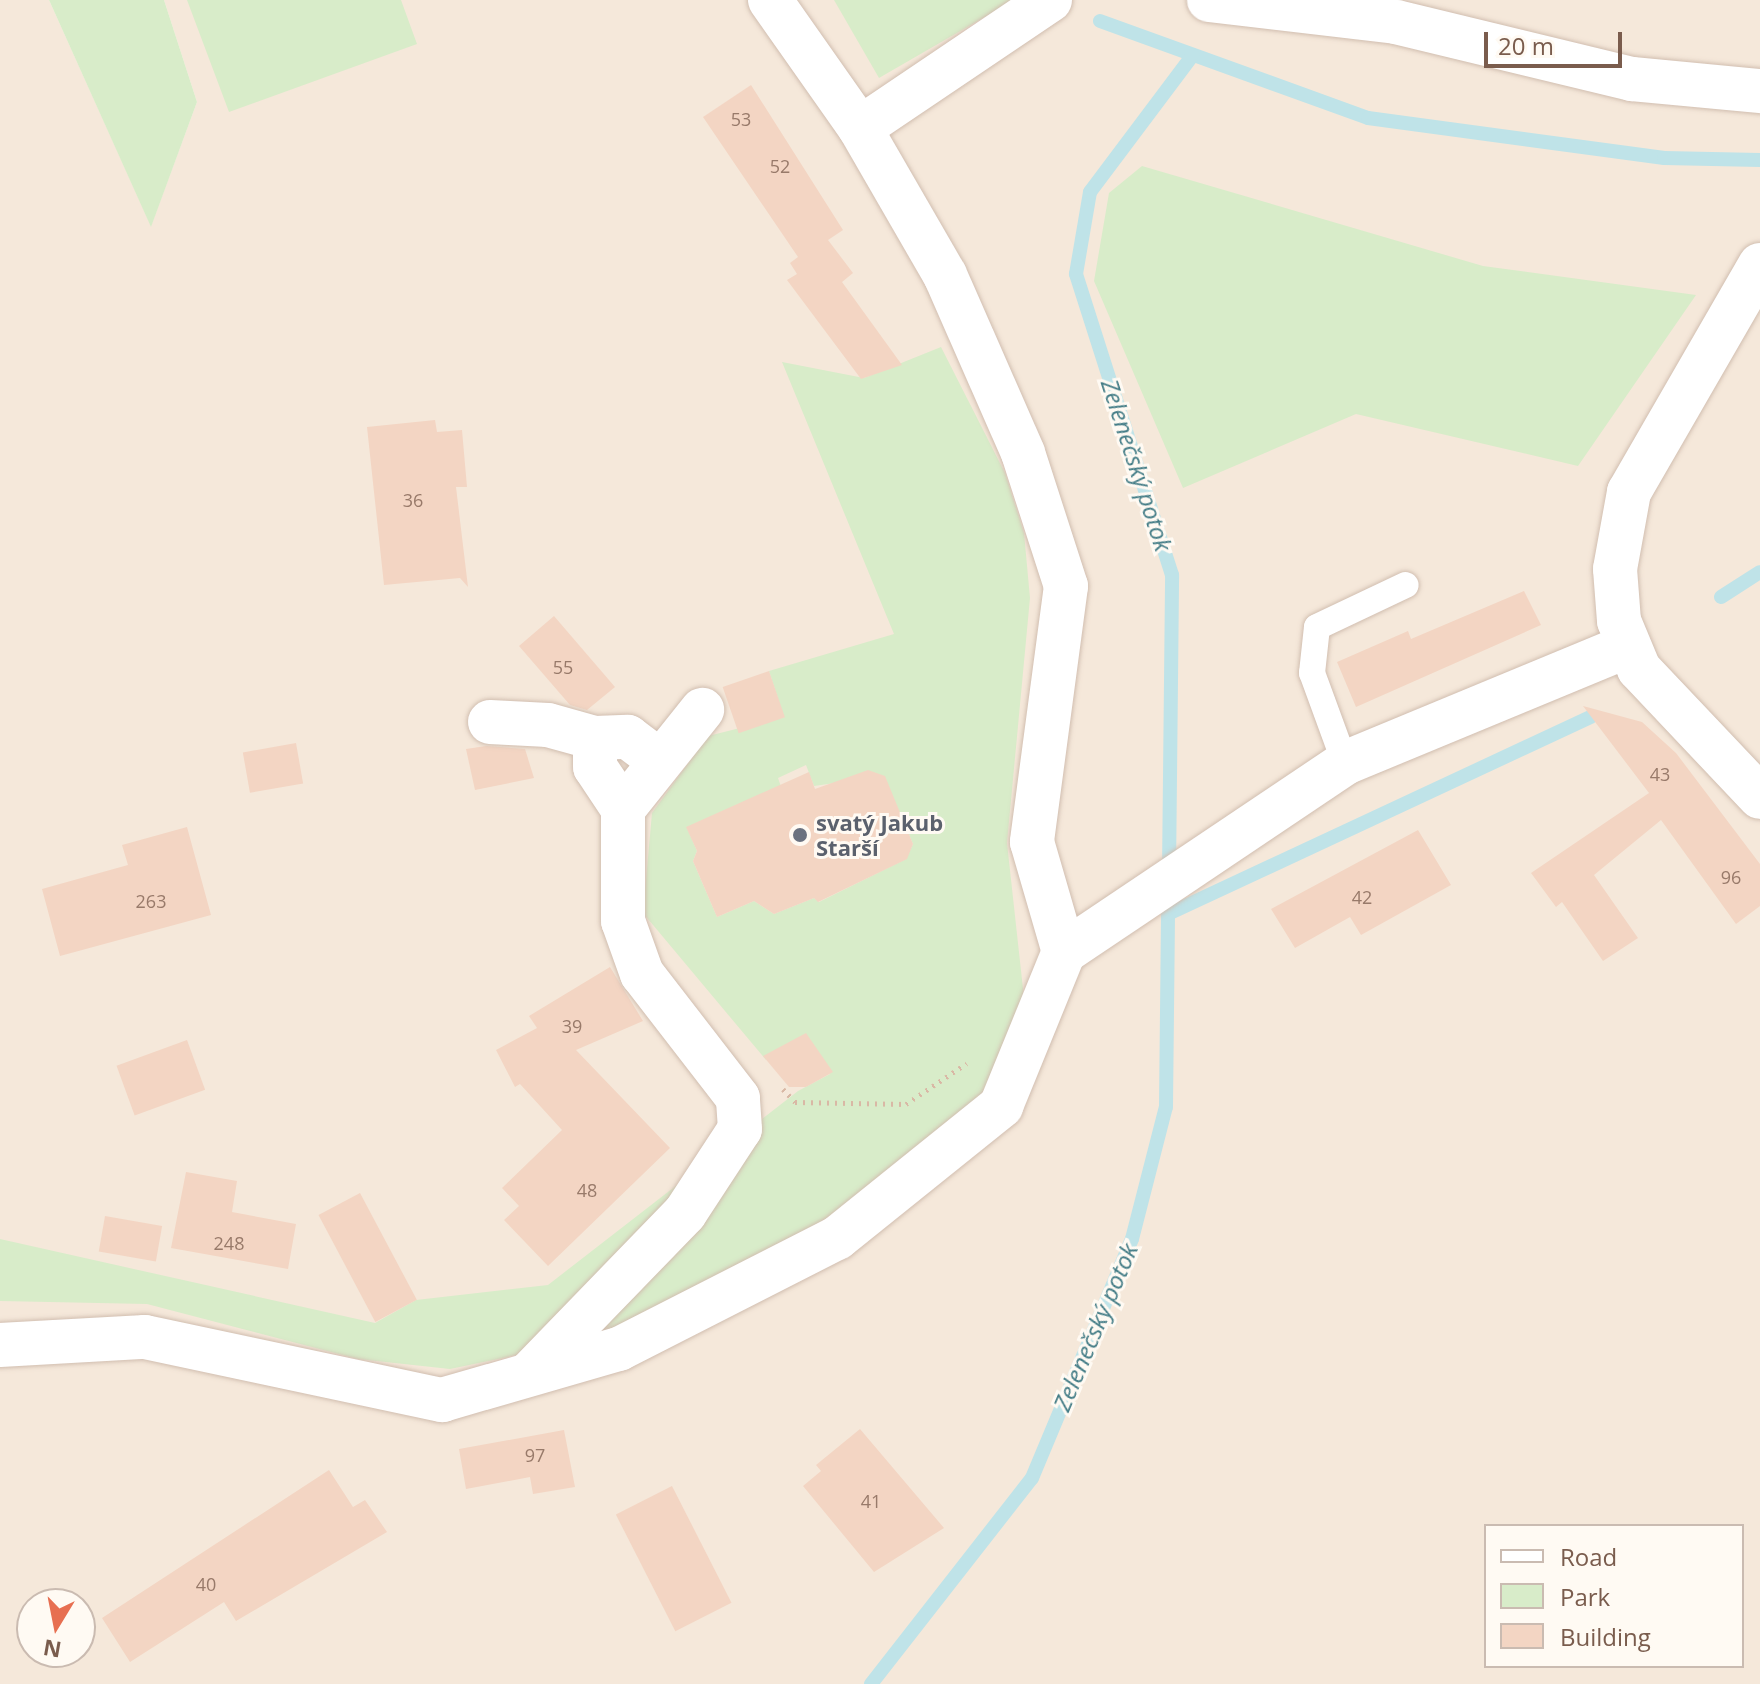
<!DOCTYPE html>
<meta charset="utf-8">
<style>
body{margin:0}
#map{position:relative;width:1760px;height:1684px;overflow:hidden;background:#fdf6ec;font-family:"Open Sans",sans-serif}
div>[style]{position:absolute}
.residential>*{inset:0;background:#f5e8da}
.green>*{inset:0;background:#d8ecc9}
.stream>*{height:14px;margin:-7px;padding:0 7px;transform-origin:7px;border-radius:7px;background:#bfe3e8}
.building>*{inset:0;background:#f3d5c3;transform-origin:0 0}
.path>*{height:5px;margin-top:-2.5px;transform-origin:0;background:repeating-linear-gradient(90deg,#d9b8a5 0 2px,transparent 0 8px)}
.roads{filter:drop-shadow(0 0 2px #d1beb0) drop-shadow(0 0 2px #d1beb0)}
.service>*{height:26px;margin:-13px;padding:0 13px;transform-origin:13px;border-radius:13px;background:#fff}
.minor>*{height:44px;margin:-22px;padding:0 22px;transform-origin:22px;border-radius:22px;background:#fff}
.tertiary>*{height:44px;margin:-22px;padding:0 22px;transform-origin:22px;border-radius:22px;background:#fff}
.dots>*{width:22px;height:22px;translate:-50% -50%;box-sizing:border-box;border:4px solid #fffaf3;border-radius:50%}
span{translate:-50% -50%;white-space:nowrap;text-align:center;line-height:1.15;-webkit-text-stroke:6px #fffaf3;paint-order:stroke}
.number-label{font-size:18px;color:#987a6a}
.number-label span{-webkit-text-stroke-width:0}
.worship-label{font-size:22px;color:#5b616d;font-weight:700}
.left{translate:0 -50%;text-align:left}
.water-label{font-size:24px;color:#437c86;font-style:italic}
.legend{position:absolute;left:1484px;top:1524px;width:260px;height:144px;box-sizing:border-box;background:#fffaf3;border:2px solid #cabbb1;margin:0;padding:10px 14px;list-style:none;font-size:24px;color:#7a5c4d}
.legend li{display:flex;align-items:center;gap:16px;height:40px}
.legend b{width:40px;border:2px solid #cabbb1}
.north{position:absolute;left:16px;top:1588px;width:80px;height:80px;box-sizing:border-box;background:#fffaf3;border:2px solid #cabbb1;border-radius:50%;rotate:190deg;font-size:22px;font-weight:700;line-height:32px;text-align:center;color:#7a5c4d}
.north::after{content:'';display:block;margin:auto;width:28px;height:36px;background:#e76f51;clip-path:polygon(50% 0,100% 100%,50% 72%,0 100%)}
.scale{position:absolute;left:1484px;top:32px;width:138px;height:36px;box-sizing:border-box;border:4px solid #7a5c4d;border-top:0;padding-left:10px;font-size:24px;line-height:28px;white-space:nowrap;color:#7a5c4d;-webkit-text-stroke:6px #fffaf3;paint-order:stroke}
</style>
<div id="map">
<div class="residential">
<i style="clip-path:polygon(evenodd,0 0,49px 0,151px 226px,197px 102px,164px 0,1760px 0,1760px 1684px,0 1684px,0 0,1486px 1526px,1742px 1526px,1742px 1666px,1486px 1666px,1486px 1526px,0 0,32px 1604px,80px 1604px,80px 1652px,32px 1652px,32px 1604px)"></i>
</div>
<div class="green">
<i style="clip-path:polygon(49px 0,164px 0,197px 102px,151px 227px)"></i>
<i style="clip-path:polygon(187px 0,401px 0,417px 44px,229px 112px)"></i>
<i style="clip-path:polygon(834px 0,1014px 0,879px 78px)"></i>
<i style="clip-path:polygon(1142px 166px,1483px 266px,1696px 295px,1578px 466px,1356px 414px,1183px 488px,1094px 281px,1109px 193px)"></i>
<i style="clip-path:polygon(evenodd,941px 347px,1005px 473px,1024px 533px,1030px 598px,1007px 843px,1025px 1007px,991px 1085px,900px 1169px,796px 1238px,603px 1337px,450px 1369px,358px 1359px,147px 1304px,0 1301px,0 1239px,375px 1323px,416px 1300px,548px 1285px,798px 1091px,830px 1074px,807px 1036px,766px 1060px,643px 913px,652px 813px,708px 736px,784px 717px,769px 671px,894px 634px,782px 362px,864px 378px,941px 347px,806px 765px,814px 786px,884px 776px,913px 844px,906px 859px,819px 902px,814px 898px,774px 914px,754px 901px,717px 917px,693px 861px,697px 851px,687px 828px,785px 798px,778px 778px,806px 765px)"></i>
</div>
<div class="stream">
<i style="left:1100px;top:21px;width:285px;rotate:19.9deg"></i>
<i style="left:1368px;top:118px;width:299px;rotate:7.7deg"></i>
<i style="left:1664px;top:158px;width:96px;rotate:1.2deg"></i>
<i style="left:1721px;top:597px;width:46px;rotate:-32.7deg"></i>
<i style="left:1169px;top:872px;width:297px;rotate:-89.4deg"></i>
<i style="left:1172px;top:575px;width:316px;rotate:-107.7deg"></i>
<i style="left:1076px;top:274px;width:83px;rotate:-80.3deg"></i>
<i style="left:1090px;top:192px;width:171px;rotate:-53.1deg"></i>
<i style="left:871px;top:1684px;width:261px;rotate:-52deg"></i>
<i style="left:1032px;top:1478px;width:259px;rotate:-67.3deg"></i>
<i style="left:1132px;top:1239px;width:136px;rotate:-75.6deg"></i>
<i style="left:1166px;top:1107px;width:193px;rotate:-89.4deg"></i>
<i style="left:1168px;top:914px;width:467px;rotate:-25deg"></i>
</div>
<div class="building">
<i style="clip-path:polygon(751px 85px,843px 230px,828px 240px,853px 273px,842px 282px,902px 365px,861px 379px,787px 280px,797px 274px,790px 263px,798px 257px,703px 117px)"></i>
<i style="clip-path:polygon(435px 420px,437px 432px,462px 430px,467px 487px,456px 487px,468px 587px,460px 578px,384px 585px,367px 427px)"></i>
<i style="clip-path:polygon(1524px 591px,1541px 625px,1356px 707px,1337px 662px,1408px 631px,1411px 639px)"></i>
<i style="clip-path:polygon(554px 616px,615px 687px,587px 710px,570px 705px,519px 646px)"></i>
<i style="left:769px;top:671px;width:49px;height:49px;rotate:71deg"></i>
<i style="clip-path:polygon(1583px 706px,1642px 722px,1676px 753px,1760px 864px,1760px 906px,1736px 924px,1661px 820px,1594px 875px,1638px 938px,1603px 961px,1562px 902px,1556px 907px,1531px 873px,1649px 793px)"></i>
<i style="left:296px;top:743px;width:41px;height:54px;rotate:80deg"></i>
<i style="clip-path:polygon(486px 746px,525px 749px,534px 778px,475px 790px,466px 749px)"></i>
<i style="clip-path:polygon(868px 770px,885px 776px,913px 844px,907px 859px,818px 902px,814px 898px,774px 914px,754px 901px,717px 917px,693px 861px,697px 851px,686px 827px,809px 772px,815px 789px)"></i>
<i style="clip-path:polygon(187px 827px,211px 915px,60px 956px,42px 889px,128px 865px,122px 845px)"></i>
<i style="clip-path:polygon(1418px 830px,1451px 885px,1361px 935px,1350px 917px,1295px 948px,1271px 909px)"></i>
<i style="clip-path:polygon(610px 967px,643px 1021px,576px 1050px,670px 1148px,548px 1266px,504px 1220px,519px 1206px,502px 1188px,562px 1130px,520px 1084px,515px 1087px,496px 1050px,537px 1028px,529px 1016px)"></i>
<i style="clip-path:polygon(806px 1033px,833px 1072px,806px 1087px,789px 1087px,763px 1056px)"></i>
<i style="left:187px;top:1040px;width:53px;height:75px;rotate:70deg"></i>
<i style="clip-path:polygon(186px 1172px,237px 1181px,232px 1212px,296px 1224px,288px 1269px,171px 1248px)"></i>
<i style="left:360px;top:1193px;width:121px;height:47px;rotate:62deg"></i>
<i style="left:105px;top:1216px;width:58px;height:36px;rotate:10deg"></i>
<i style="clip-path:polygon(860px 1429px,944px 1528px,874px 1572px,803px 1486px,821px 1471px,816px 1465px)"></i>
<i style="clip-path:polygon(564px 1430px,575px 1487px,533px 1494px,530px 1477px,466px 1489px,459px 1449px)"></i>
<i style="clip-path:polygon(329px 1470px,353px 1507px,365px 1500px,387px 1532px,236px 1621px,224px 1602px,130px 1662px,102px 1618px)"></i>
<i style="left:672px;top:1486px;width:131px;height:63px;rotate:63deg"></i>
</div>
<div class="path">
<i style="left:783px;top:1089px;width:18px;rotate:47deg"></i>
<i style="left:795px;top:1102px;width:111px;rotate:1deg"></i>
<i style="left:906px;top:1104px;width:73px;rotate:-33.9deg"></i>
</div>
<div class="roads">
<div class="service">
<i style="left:1345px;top:763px;width:96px;rotate:-110.1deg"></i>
<i style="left:1312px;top:673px;width:46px;rotate:-83.8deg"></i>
<i style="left:1317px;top:627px;width:98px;rotate:-25.3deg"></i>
</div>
<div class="minor">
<i style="left:770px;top:0;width:156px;rotate:54.9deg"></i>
<i style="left:1050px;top:0;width:229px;rotate:146deg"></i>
<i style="left:860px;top:128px;width:170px;rotate:60deg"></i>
<i style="left:945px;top:275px;width:194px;rotate:66.3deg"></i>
<i style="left:1023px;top:453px;width:140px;rotate:72.1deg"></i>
<i style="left:1066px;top:586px;width:258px;rotate:97.6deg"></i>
<i style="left:1032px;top:842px;width:115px;rotate:73.8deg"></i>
<i style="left:1209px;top:0;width:188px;rotate:6.7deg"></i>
<i style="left:1396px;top:22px;width:243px;rotate:13.6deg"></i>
<i style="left:1632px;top:79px;width:129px;rotate:5.4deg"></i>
<i style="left:490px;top:722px;width:58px;rotate:3deg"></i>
<i style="left:548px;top:725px;width:49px;rotate:15.5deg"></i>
<i style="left:623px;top:809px;width:50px;rotate:-123.7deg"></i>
<i style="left:595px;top:767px;width:29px;rotate:-90deg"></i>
<i style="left:595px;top:738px;width:33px;rotate:-2deg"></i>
<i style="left:628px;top:737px;width:39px;rotate:37deg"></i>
<i style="left:0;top:1345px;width:145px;rotate:-3.2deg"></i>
<i style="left:145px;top:1337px;width:304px;rotate:12deg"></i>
<i style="left:442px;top:1400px;width:184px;rotate:-16.1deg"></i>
<i style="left:619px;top:1349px;width:245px;rotate:-27deg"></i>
<i style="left:837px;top:1238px;width:211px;rotate:-38.8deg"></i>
<i style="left:1001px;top:1106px;width:166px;rotate:-67.8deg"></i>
<i style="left:1064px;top:952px;width:339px;rotate:-33.9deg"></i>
<i style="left:1345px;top:763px;width:305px;rotate:-22.5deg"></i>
<i style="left:529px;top:1374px;width:224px;rotate:-45.9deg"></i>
<i style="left:685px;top:1213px;width:100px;rotate:-56.8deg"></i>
<i style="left:740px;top:1129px;width:31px;rotate:-94deg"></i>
<i style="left:738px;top:1098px;width:157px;rotate:-127.7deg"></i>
<i style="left:642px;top:974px;width:56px;rotate:-109.7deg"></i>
<i style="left:623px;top:921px;width:112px;rotate:-90deg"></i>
<i style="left:623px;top:809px;width:127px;rotate:-51.4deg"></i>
</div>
<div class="tertiary">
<i style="left:1760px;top:265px;width:262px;rotate:120deg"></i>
<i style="left:1629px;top:492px;width:78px;rotate:100.3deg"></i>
<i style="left:1615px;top:569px;width:52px;rotate:85.6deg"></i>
<i style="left:1619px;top:621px;width:52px;rotate:67.4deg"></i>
<i style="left:1639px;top:669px;width:176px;rotate:46.6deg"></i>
</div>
</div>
<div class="dots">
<i style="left:800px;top:835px;background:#6b7280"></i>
</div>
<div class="number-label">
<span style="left:741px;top:119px">53</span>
<span style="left:780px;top:166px">52</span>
<span style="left:413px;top:500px">36</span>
<span style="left:563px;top:667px">55</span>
<span style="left:1660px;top:774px">43</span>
<span style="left:1731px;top:877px">96</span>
<span style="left:1362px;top:897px">42</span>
<span style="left:151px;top:901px">263</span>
<span style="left:572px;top:1026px">39</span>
<span style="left:587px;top:1190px">48</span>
<span style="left:229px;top:1243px">248</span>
<span style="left:535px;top:1455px">97</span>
<span style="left:871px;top:1501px">41</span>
<span style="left:206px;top:1584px">40</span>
</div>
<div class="worship-label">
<span class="left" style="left:816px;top:835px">svatý Jakub<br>Starší</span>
</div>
<div class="water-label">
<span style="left:1137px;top:465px;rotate:72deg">Zelenečský potok</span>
<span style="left:1095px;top:1327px;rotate:-67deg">Zelenečský potok</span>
</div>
<ul class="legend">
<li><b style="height:10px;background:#fff"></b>Road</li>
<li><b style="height:22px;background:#d8ecc9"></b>Park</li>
<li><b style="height:22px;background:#f3d5c3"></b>Building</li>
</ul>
<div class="north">N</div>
<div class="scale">20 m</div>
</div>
